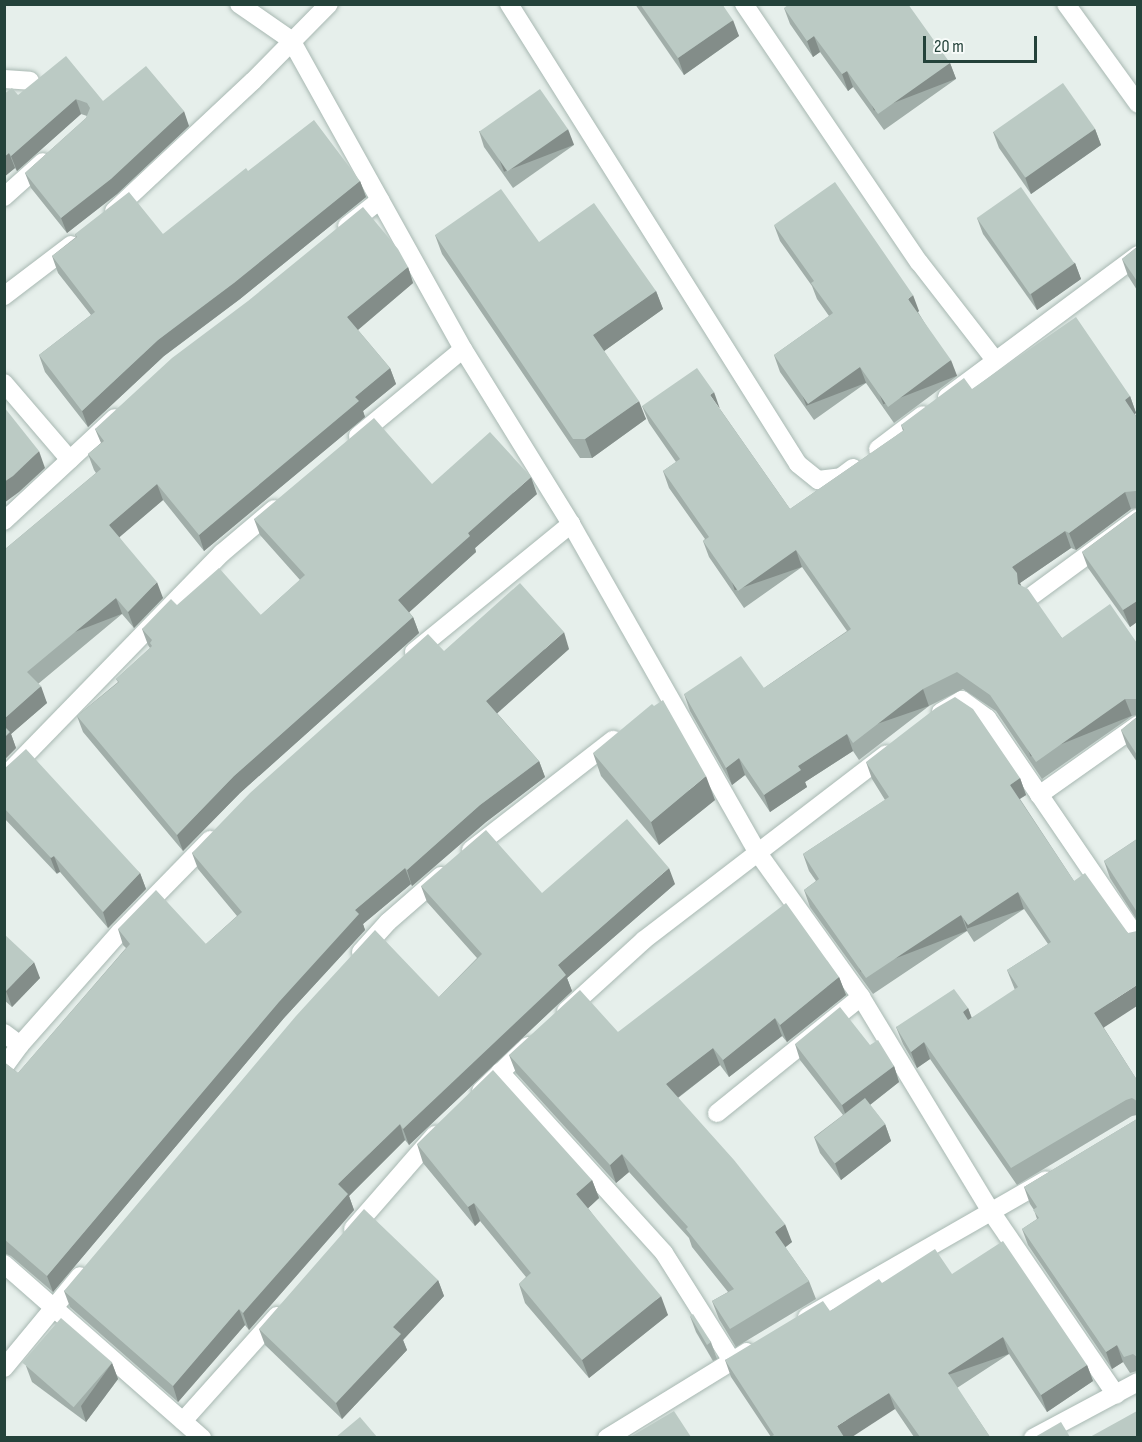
<!DOCTYPE html>
<style>
body{margin:0}
#map{position:relative;width:1142px;height:1442px;overflow:hidden;background:#e6efeb;font-family:"Sofia Sans Condensed",sans-serif}
div>[style]{position:absolute}
.roads{filter:drop-shadow(0 0 2px #a8b8b2) drop-shadow(0 0 2px #a8b8b2)}
.minor>*{height:18px;margin:-9px;padding:0 9px;transform-origin:9px;border-radius:9px;background:#fff}
.tertiary>*{height:18px;margin:-9px;padding:0 9px;transform-origin:9px;border-radius:9px;background:#fff}
.wall>*{inset:0;background:#a1aea9}
.shaded-wall>*{inset:0;background:#838d89;transform-origin:0 0}
.building>*{inset:0;background:#bbcac4;transform-origin:0 0}
span{translate:-50% -50%;white-space:nowrap;text-align:center;line-height:1.15;-webkit-text-stroke:4.5px #f7fbf9;paint-order:stroke}
.frame{position:absolute;inset:0;border:6px solid #24423a;pointer-events:none}
.scale{position:absolute;left:923px;top:36px;width:114px;height:27px;box-sizing:border-box;border:3px solid #24423a;border-top:0;padding-left:8px;font-size:18px;line-height:21px;white-space:nowrap;color:#24423a;-webkit-text-stroke:4px #f7fbf9;paint-order:stroke}
</style>
<div id="map">
<div class="roads">
<div class="minor">
<i style="left:509px;top:4px;width:543px;rotate:57.86deg"></i>
<i style="left:798px;top:464px;width:26px;rotate:39deg"></i>
<i style="left:818px;top:480px;width:23px;rotate:-7deg"></i>
<i style="left:841px;top:477px;width:15px;rotate:-37deg"></i>
<i style="left:744px;top:4px;width:312px;rotate:55.9deg"></i>
<i style="left:919px;top:262px;width:124px;rotate:52.2deg"></i>
<i style="left:1066px;top:4px;width:123px;rotate:54.2deg"></i>
<i style="left:4px;top:79px;width:26px;rotate:4deg"></i>
<i style="left:4px;top:197px;width:52px;rotate:-41.9deg"></i>
<i style="left:114px;top:211px;width:190px;rotate:-43.1deg"></i>
<i style="left:253px;top:81px;width:108px;rotate:-45.4deg"></i>
<i style="left:347px;top:226px;width:42px;rotate:-38.2deg"></i>
<i style="left:4px;top:296px;width:84px;rotate:-37.3deg"></i>
<i style="left:4px;top:383px;width:101px;rotate:49.4deg"></i>
<i style="left:947px;top:397px;width:238px;rotate:-36.6deg"></i>
<i style="left:358px;top:436px;width:136px;rotate:-39.6deg"></i>
<i style="left:878px;top:449px;width:56px;rotate:-37.1deg"></i>
<i style="left:4px;top:521px;width:151px;rotate:-42.9deg"></i>
<i style="left:1033px;top:595px;width:130px;rotate:-36.3deg"></i>
<i style="left:414px;top:652px;width:203px;rotate:-39.2deg"></i>
<i style="left:941px;top:712px;width:24px;rotate:-30deg"></i>
<i style="left:962px;top:700px;width:31px;rotate:36deg"></i>
<i style="left:987px;top:718px;width:268px;rotate:55.7deg"></i>
<i style="left:4px;top:777px;width:313px;rotate:-45.8deg"></i>
<i style="left:222px;top:553px;width:68px;rotate:-40.2deg"></i>
<i style="left:1039px;top:795px;width:121px;rotate:-35.3deg"></i>
<i style="left:471px;top:850px;width:180px;rotate:-37.8deg"></i>
<i style="left:361px;top:952px;width:40px;rotate:-48deg"></i>
<i style="left:388px;top:922px;width:70px;rotate:-41deg"></i>
<i style="left:566px;top:1011px;width:105px;rotate:-42.3deg"></i>
<i style="left:644px;top:940px;width:305px;rotate:-37.5deg"></i>
<i style="left:4px;top:1033px;width:20px;rotate:37deg"></i>
<i style="left:4px;top:1067px;width:27px;rotate:-54deg"></i>
<i style="left:20px;top:1045px;width:151px;rotate:-48.5deg"></i>
<i style="left:120px;top:932px;width:129px;rotate:-45.6deg"></i>
<i style="left:500px;top:1072px;width:244px;rotate:47.8deg"></i>
<i style="left:664px;top:1253px;width:128px;rotate:57.8deg"></i>
<i style="left:481px;top:1091px;width:65px;rotate:-43.8deg"></i>
<i style="left:717px;top:1113px;width:185px;rotate:-38.9deg"></i>
<i style="left:353px;top:1229px;width:125px;rotate:-48.9deg"></i>
<i style="left:4px;top:1264px;width:264px;rotate:41.3deg"></i>
<i style="left:807px;top:1317px;width:275px;rotate:-29.8deg"></i>
<i style="left:4px;top:1368px;width:119px;rotate:-50.4deg"></i>
<i style="left:183px;top:1421px;width:141px;rotate:-48.2deg"></i>
<i style="left:607px;top:1438px;width:164px;rotate:-31.6deg"></i>
<i style="left:1033px;top:1438px;width:119px;rotate:-28.1deg"></i>
</div>
<div class="tertiary">
<i style="left:239px;top:4px;width:63px;rotate:34.7deg"></i>
<i style="left:291px;top:40px;width:354px;rotate:60.9deg"></i>
<i style="left:463px;top:349px;width:206px;rotate:58.3deg"></i>
<i style="left:571px;top:524px;width:378px;rotate:60.4deg"></i>
<i style="left:758px;top:853px;width:177px;rotate:54.4deg"></i>
<i style="left:861px;top:997px;width:253px;rotate:58.8deg"></i>
<i style="left:992px;top:1213px;width:220px;rotate:55.7deg"></i>
</div>
</div>
<div class="wall">
<i style="clip-path:polygon(635px 4px,722px 4px,739px 36px,684px 75px)"></i>
<i style="clip-path:polygon(784px 8px,950px 63px,956px 79px,884px 130px,853px 87px,848px 91px,820px 52px,813px 57px,790px 24px)"></i>
<i style="clip-path:polygon(4px 94px,103px 101px,189px 126px,117px 194px,67px 233px,31px 188px,25px 173px,86px 118px,87px 116px,81px 114px,17px 171px,15px 168px,4px 177px)"></i>
<i style="clip-path:polygon(1095px 129px,1101px 145px,1031px 194px,999px 148px,993px 132px)"></i>
<i style="clip-path:polygon(479px 131px,574px 145px,513px 188px,484px 147px)"></i>
<i style="clip-path:polygon(360px 181px,366px 197px,240px 299px,164px 356px,88px 427px,45px 372px,39px 355px,91px 315px,58px 273px,52px 256px,76px 237px,75px 234px,163px 234px)"></i>
<i style="clip-path:polygon(977px 218px,1075px 263px,1081px 279px,1037px 310px,983px 234px)"></i>
<i style="clip-path:polygon(774px 225px,919px 311px,918px 312px,957px 376px,894px 423px,866px 383px,814px 420px,780px 372px,774px 355px,829px 316px,817px 299px,812px 286px,780px 241px)"></i>
<i style="clip-path:polygon(435px 235px,539px 242px,656px 291px,663px 309px,604px 351px,646px 419px,592px 458px,580px 458px,442px 254px)"></i>
<i style="clip-path:polygon(1137px 247px,1137px 290px,1128px 276px,1122px 259px)"></i>
<i style="clip-path:polygon(408px 267px,413px 283px,358px 330px,390px 368px,396px 384px,363px 411px,365px 417px,204px 551px,163px 500px,119px 537px,163px 598px,134px 628px,122px 614px,38px 684px,47px 703px,11px 734px,16px 748px,4px 760px,4px 550px,96px 473px,94px 470px,88px 454px,101px 443px,95px 429px)"></i>
<i style="clip-path:polygon(972px 389px,1130px 396px,1136px 413px,1135px 414px,1137px 418px,1137px 508px,1131px 509px,1076px 550px,1071px 548px,1020px 583px,1021px 586px,1062px 638px,1137px 643px,1137px 715px,1132px 716px,1042px 779px,996px 711px,963px 689px,929px 706px,859px 760px,853px 751px,805px 782px,807px 787px,770px 812px,745px 775px,732px 785px,690px 711px,684px 694px,764px 688px,847px 631px,802px 567px,744px 608px,709px 557px,703px 541px,705px 539px,669px 488px,663px 471px,676px 462px,649px 423px,642px 406px,720px 409px,790px 509px,903px 431px,901px 425px)"></i>
<i style="clip-path:polygon(432px 484px,537px 494px,475px 548px,476px 552px,409px 612px,413px 617px,419px 633px,240px 793px,183px 851px,83px 732px,77px 716px,118px 682px,116px 679px,150px 648px,148px 645px,142px 629px,177px 605px,261px 615px,300px 580px,260px 535px,254px 519px)"></i>
<i style="clip-path:polygon(1137px 511px,1137px 622px,1130px 627px,1088px 568px,1082px 552px)"></i>
<i style="clip-path:polygon(569px 649px,497px 713px,539px 761px,545px 777px,486px 822px,412px 886px,411px 884px,363px 924px,365px 930px,284px 1018px,53px 1292px,11px 1256px,4px 1253px,4px 1062px,18px 1073px,126px 948px,123px 945px,118px 929px,206px 944px,237px 916px,198px 869px,192px 853px,444px 651px)"></i>
<i style="clip-path:polygon(1137px 717px,1137px 762px,1127px 747px,1121px 730px)"></i>
<i style="clip-path:polygon(593px 753px,715px 800px,659px 845px,601px 776px)"></i>
<i style="clip-path:polygon(866px 762px,1020px 778px,1026px 795px,1020px 799px,1074px 881px,1128px 933px,1104px 1028px,1137px 1080px,1137px 1115px,1132px 1116px,1017px 1185px,930px 1059px,917px 1068px,903px 1044px,896px 1027px,968px 1008px,972px 1018px,1015px 990px,1007px 970px,1048px 944px,1024px 909px,974px 942px,967px 931px,873px 994px,810px 907px,804px 890px,816px 881px,809px 871px,803px 854px,885px 800px,872px 779px)"></i>
<i style="clip-path:polygon(4px 769px,140px 873px,146px 889px,108px 928px,60px 872px,57px 874px,4px 818px)"></i>
<i style="clip-path:polygon(1137px 839px,1137px 920px,1110px 878px,1104px 861px)"></i>
<i style="clip-path:polygon(675px 884px,567px 978px,572px 991px,409px 1145px,405px 1140px,349px 1196px,354px 1210px,249px 1330px,245px 1325px,178px 1402px,70px 1307px,64px 1291px,439px 997px,477px 958px,427px 902px,421px 886px,542px 893px)"></i>
<i style="clip-path:polygon(4px 934px,40px 978px,12px 1007px,4px 1000px)"></i>
<i style="clip-path:polygon(839px 977px,846px 995px,787px 1042px,782px 1036px,729px 1077px,720px 1065px,678px 1098px,792px 1242px,785px 1247px,809px 1281px,816px 1299px,736px 1347px,719px 1319px,712px 1301px,728px 1292px,692px 1247px,689px 1238px,629px 1172px,616px 1183px,516px 1073px,509px 1055px,618px 1032px)"></i>
<i style="clip-path:polygon(795px 1044px,870px 1045px,894px 1066px,899px 1082px,870px 1105px,885px 1124px,891px 1141px,841px 1180px,820px 1153px,814px 1137px,843px 1115px,800px 1060px)"></i>
<i style="clip-path:polygon(1137px 1119px,1137px 1371px,1130px 1373px,1123px 1362px,1112px 1369px,1028px 1245px,1022px 1229px,1037px 1219px,1034px 1210px,1030px 1204px,1024px 1187px)"></i>
<i style="clip-path:polygon(417px 1144px,592px 1180px,599px 1198px,588px 1208px,668px 1315px,589px 1378px,525px 1303px,519px 1284px,526px 1277px,480px 1221px,475px 1226px,423px 1163px)"></i>
<i style="clip-path:polygon(952px 1274px,1087px 1365px,1093px 1381px,1047px 1412px,1009px 1354px,957px 1388px,990px 1437px,914px 1437px,895px 1409px,771px 1437px,731px 1377px,725px 1360px,830px 1311px,882px 1283px)"></i>
<i style="clip-path:polygon(438px 1280px,444px 1296px,403px 1340px,407px 1350px,342px 1419px,265px 1345px,259px 1329px)"></i>
<i style="clip-path:polygon(690px 1316px,711px 1342px,717px 1359px,713px 1361px,696px 1332px)"></i>
<i style="clip-path:polygon(112px 1363px,118px 1379px,86px 1422px,32px 1382px,26px 1366px)"></i>
</div>
<div class="shaded-wall">
<i style="clip-path:polygon(733px 20px,739px 36px,684px 75px,678px 58px)"></i>
<i style="clip-path:polygon(814px 36px,820px 52px,813px 57px,807px 41px)"></i>
<i style="left:950px;top:63px;width:17px;height:88px;rotate:69deg"></i>
<i style="clip-path:polygon(847px 71px,853px 87px,848px 91px,842px 74px)"></i>
<i style="clip-path:polygon(76px 99px,81px 114px,17px 171px,11px 156px)"></i>
<i style="clip-path:polygon(184px 111px,189px 126px,117px 194px,67px 233px,61px 218px)"></i>
<i style="left:568px;top:129px;width:17px;height:75px;rotate:69deg"></i>
<i style="clip-path:polygon(1095px 129px,1101px 145px,1031px 194px,1025px 177px)"></i>
<i style="clip-path:polygon(9px 153px,15px 168px,4px 177px,4px 157px)"></i>
<i style="clip-path:polygon(360px 181px,366px 197px,240px 299px,164px 356px,88px 427px,82px 411px,158px 340px)"></i>
<i style="clip-path:polygon(1075px 263px,1081px 279px,1037px 310px,1031px 294px)"></i>
<i style="clip-path:polygon(408px 267px,413px 283px,353px 334px,347px 317px)"></i>
<i style="clip-path:polygon(656px 291px,663px 309px,600px 354px,593px 335px)"></i>
<i style="clip-path:polygon(913px 295px,919px 311px,914px 315px,908px 299px)"></i>
<i style="left:951px;top:360px;width:17px;height:79px;rotate:69deg"></i>
<i style="left:860px;top:367px;width:17px;height:64px;rotate:69deg"></i>
<i style="clip-path:polygon(390px 368px,396px 384px,363px 411px,365px 417px,204px 551px,199px 535px,355px 397px)"></i>
<i style="clip-path:polygon(714px 392px,720px 409px,710px 395px)"></i>
<i style="clip-path:polygon(1130px 396px,1136px 413px,1131px 416px,1125px 400px)"></i>
<i style="clip-path:polygon(639px 401px,646px 419px,592px 458px,585px 439px)"></i>
<i style="clip-path:polygon(39px 451px,45px 468px,19px 492px,4px 503px,4px 482px)"></i>
<i style="clip-path:polygon(531px 477px,537px 494px,475px 548px,476px 552px,404px 617px,398px 600px,468px 533px)"></i>
<i style="clip-path:polygon(157px 484px,163px 500px,115px 541px,109px 525px)"></i>
<i style="clip-path:polygon(1125px 492px,1131px 509px,1076px 550px,1069px 533px)"></i>
<i style="clip-path:polygon(1065px 531px,1071px 548px,1020px 583px,1023px 590px,1018px 584px,1012px 567px)"></i>
<i style="left:796px;top:550px;width:18px;height:71px;rotate:71deg"></i>
<i style="clip-path:polygon(157px 582px,163px 598px,134px 628px,128px 612px)"></i>
<i style="left:116px;top:598px;width:17px;height:116px;rotate:69deg"></i>
<i style="clip-path:polygon(1137px 601px,1137px 622px,1130px 627px,1123px 610px)"></i>
<i style="clip-path:polygon(413px 617px,419px 633px,240px 793px,183px 851px,177px 835px,234px 776px)"></i>
<i style="clip-path:polygon(564px 632px,569px 649px,492px 718px,486px 701px)"></i>
<i style="clip-path:polygon(41px 686px,47px 703px,11px 734px,16px 748px,4px 760px,4px 719px)"></i>
<i style="left:923px;top:689px;width:18px;height:88px;rotate:71deg"></i>
<i style="left:1125px;top:699px;width:18px;height:109px;rotate:68deg"></i>
<i style="clip-path:polygon(847px 734px,853px 751px,805px 782px,807px 787px,770px 812px,764px 795px,798px 766px)"></i>
<i style="clip-path:polygon(739px 758px,745px 775px,732px 785px,726px 768px)"></i>
<i style="clip-path:polygon(539px 761px,545px 777px,486px 822px,412px 886px,407px 870px,480px 805px)"></i>
<i style="clip-path:polygon(706px 776px,715px 800px,659px 845px,651px 822px)"></i>
<i style="clip-path:polygon(1020px 778px,1026px 795px,1016px 801px,1010px 785px)"></i>
<i style="left:54px;top:856px;width:17px;height:4px;rotate:69deg"></i>
<i style="clip-path:polygon(405px 868px,411px 884px,363px 924px,365px 930px,284px 1018px,53px 1292px,47px 1276px,355px 910px)"></i>
<i style="clip-path:polygon(669px 868px,675px 884px,567px 978px,572px 991px,409px 1145px,403px 1129px,558px 965px)"></i>
<i style="clip-path:polygon(140px 873px,146px 889px,108px 928px,103px 912px)"></i>
<i style="left:1018px;top:892px;width:18px;height:60px;rotate:71deg"></i>
<i style="left:961px;top:915px;width:17px;height:114px;rotate:69deg"></i>
<i style="clip-path:polygon(34px 962px,40px 978px,12px 1007px,6px 991px)"></i>
<i style="clip-path:polygon(839px 977px,846px 995px,787px 1042px,780px 1025px)"></i>
<i style="clip-path:polygon(1137px 985px,1137px 1006px,1100px 1030px,1094px 1013px)"></i>
<i style="clip-path:polygon(968px 1008px,974px 1025px,969px 1029px,963px 1012px)"></i>
<i style="clip-path:polygon(775px 1018px,782px 1036px,729px 1077px,723px 1060px)"></i>
<i style="clip-path:polygon(924px 1042px,930px 1059px,917px 1068px,911px 1052px)"></i>
<i style="clip-path:polygon(713px 1048px,720px 1065px,672px 1102px,666px 1084px)"></i>
<i style="clip-path:polygon(894px 1066px,899px 1082px,848px 1122px,842px 1105px)"></i>
<i style="clip-path:polygon(400px 1124px,405px 1140px,349px 1196px,354px 1210px,249px 1330px,243px 1313px,338px 1184px)"></i>
<i style="clip-path:polygon(885px 1124px,891px 1141px,841px 1180px,835px 1163px)"></i>
<i style="clip-path:polygon(622px 1154px,629px 1172px,616px 1183px,610px 1165px)"></i>
<i style="clip-path:polygon(592px 1180px,599px 1198px,583px 1213px,576px 1194px)"></i>
<i style="clip-path:polygon(474px 1203px,480px 1221px,475px 1226px,468px 1207px)"></i>
<i style="clip-path:polygon(785px 1224px,792px 1242px,782px 1250px,775px 1232px)"></i>
<i style="clip-path:polygon(438px 1280px,444px 1296px,403px 1340px,407px 1350px,342px 1419px,336px 1403px,393px 1327px)"></i>
<i style="clip-path:polygon(661px 1296px,668px 1315px,589px 1378px,582px 1360px)"></i>
<i style="clip-path:polygon(239px 1309px,245px 1325px,178px 1402px,173px 1386px)"></i>
<i style="left:1003px;top:1337px;width:18px;height:66px;rotate:71deg"></i>
<i style="clip-path:polygon(1117px 1345px,1123px 1362px,1112px 1369px,1106px 1352px)"></i>
<i style="clip-path:polygon(112px 1363px,118px 1379px,86px 1422px,81px 1406px)"></i>
<i style="clip-path:polygon(1087px 1365px,1093px 1381px,1047px 1412px,1041px 1395px)"></i>
<i style="clip-path:polygon(889px 1393px,895px 1409px,852px 1437px,841px 1437px,837px 1426px)"></i>
</div>
<div class="building">
<i style="clip-path:polygon(640px 4px,722px 4px,733px 20px,678px 58px)"></i>
<i style="clip-path:polygon(789px 4px,908px 4px,950px 63px,878px 114px,847px 71px,842px 74px,814px 36px,807px 41px,784px 8px)"></i>
<i style="clip-path:polygon(66px 56px,103px 101px,146px 66px,184px 111px,111px 179px,61px 218px,25px 173px,86px 118px,90px 108px,87px 103px,76px 99px,11px 156px,9px 153px,4px 157px,4px 94px,12px 88px,18px 95px)"></i>
<i style="left:1063px;top:83px;width:56px;height:85px;rotate:55deg"></i>
<i style="left:540px;top:89px;width:49px;height:74px;rotate:55deg"></i>
<i style="clip-path:polygon(314px 120px,360px 181px,234px 283px,158px 340px,82px 411px,39px 355px,95px 312px,52px 256px,77px 237px,75px 234px,129px 192px,163px 234px,246px 168px,248px 171px)"></i>
<i style="clip-path:polygon(835px 182px,913px 295px,908px 299px,951px 360px,888px 407px,860px 367px,808px 404px,774px 355px,833px 313px,811px 283px,814px 281px,774px 225px)"></i>
<i style="left:1021px;top:187px;width:93px;height:54px;rotate:55deg"></i>
<i style="clip-path:polygon(501px 189px,539px 242px,594px 203px,656px 291px,593px 335px,639px 401px,585px 439px,573px 439px,435px 235px)"></i>
<i style="clip-path:polygon(363px 207px,398px 249px,408px 267px,347px 317px,390px 368px,355px 397px,359px 401px,199px 535px,157px 484px,109px 525px,157px 582px,128px 612px,116px 598px,27px 672px,41px 686px,4px 719px,4px 550px,101px 469px,88px 454px,104px 441px,95px 429px,172px 358px,248px 301px)"></i>
<i style="clip-path:polygon(1137px 247px,1137px 281px,1122px 259px)"></i>
<i style="clip-path:polygon(1076px 317px,1130px 396px,1125px 400px,1137px 418px,1137px 493px,1136px 491px,1125px 492px,1069px 533px,1065px 531px,1012px 567px,1017px 573px,1018px 584px,1028px 589px,1062px 638px,1110px 604px,1137px 643px,1137px 699px,1125px 699px,1036px 762px,990px 695px,957px 672px,923px 689px,853px 743px,847px 734px,798px 766px,801px 770px,764px 795px,739px 758px,726px 768px,684px 694px,741px 656px,764px 688px,851px 629px,796px 550px,738px 591px,703px 541px,709px 537px,663px 471px,680px 459px,642px 406px,697px 368px,714px 392px,710px 395px,790px 509px,904px 430px,901px 425px,964px 378px,972px 389px)"></i>
<i style="clip-path:polygon(4px 407px,39px 451px,13px 476px,4px 482px)"></i>
<i style="clip-path:polygon(374px 418px,432px 484px,490px 432px,531px 477px,468px 533px,470px 536px,398px 600px,413px 617px,234px 776px,177px 835px,77px 716px,119px 682px,116px 679px,152px 646px,150px 643px,152px 640px,142px 629px,171px 599px,177px 605px,219px 568px,261px 615px,305px 575px,254px 519px)"></i>
<i style="clip-path:polygon(1137px 511px,1137px 601px,1123px 610px,1082px 552px)"></i>
<i style="clip-path:polygon(520px 583px,564px 632px,486px 701px,539px 761px,480px 805px,407px 870px,405px 868px,355px 910px,359px 914px,279px 1002px,47px 1276px,4px 1239px,4px 1062px,18px 1073px,130px 944px,118px 929px,156px 890px,206px 944px,242px 912px,192px 853px,250px 793px,428px 634px,444px 651px)"></i>
<i style="clip-path:polygon(955px 697px,973px 709px,1020px 778px,1010px 785px,1074px 881px,1085px 873px,1128px 933px,1137px 931px,1137px 985px,1094px 1013px,1137px 1080px,1137px 1101px,1132px 1098px,1126px 1100px,1011px 1168px,924px 1042px,911px 1052px,896px 1027px,954px 989px,968px 1008px,963px 1012px,968px 1020px,1018px 987px,1007px 970px,1051px 942px,1018px 892px,968px 925px,961px 915px,866px 978px,804px 890px,819px 879px,803px 854px,889px 797px,866px 762px,936px 708px)"></i>
<i style="clip-path:polygon(663px 700px,706px 776px,651px 822px,593px 753px,652px 704px,654px 706px)"></i>
<i style="clip-path:polygon(1137px 717px,1137px 755px,1121px 730px)"></i>
<i style="clip-path:polygon(4px 726px,10px 732px,4px 738px)"></i>
<i style="clip-path:polygon(26px 749px,140px 873px,103px 912px,54px 856px,51px 858px,4px 808px,4px 769px)"></i>
<i style="clip-path:polygon(627px 819px,669px 868px,558px 965px,566px 975px,403px 1129px,400px 1124px,338px 1184px,348px 1194px,243px 1313px,239px 1309px,173px 1386px,64px 1291px,296px 1016px,375px 930px,439px 997px,482px 954px,421px 886px,486px 830px,542px 893px)"></i>
<i style="clip-path:polygon(1137px 839px,1137px 912px,1104px 861px)"></i>
<i style="clip-path:polygon(786px 903px,839px 977px,780px 1025px,775px 1018px,723px 1060px,713px 1048px,666px 1084px,734px 1160px,785px 1224px,775px 1232px,809px 1281px,730px 1329px,712px 1301px,734px 1289px,686px 1229px,688px 1227px,622px 1154px,610px 1165px,509px 1055px,580px 990px,618px 1032px)"></i>
<i style="clip-path:polygon(4px 934px,34px 962px,6px 991px,4px 990px)"></i>
<i style="clip-path:polygon(840px 1007px,870px 1045px,878px 1040px,894px 1066px,842px 1105px,795px 1044px)"></i>
<i style="clip-path:polygon(493px 1070px,592px 1180px,576px 1194px,661px 1296px,582px 1360px,519px 1284px,531px 1273px,474px 1203px,468px 1207px,417px 1144px)"></i>
<i style="left:865px;top:1098px;width:33px;height:64px;rotate:52deg"></i>
<i style="clip-path:polygon(1137px 1119px,1137px 1357px,1133px 1354px,1124px 1357px,1117px 1345px,1106px 1352px,1022px 1229px,1039px 1218px,1033px 1210px,1037px 1207px,1024px 1187px)"></i>
<i style="clip-path:polygon(364px 1209px,438px 1280px,393px 1327px,401px 1334px,336px 1403px,259px 1329px)"></i>
<i style="clip-path:polygon(1003px 1241px,1087px 1365px,1041px 1395px,1003px 1337px,948px 1373px,990px 1437px,920px 1437px,889px 1393px,837px 1426px,844px 1437px,770px 1437px,774px 1435px,725px 1360px,823px 1301px,830px 1311px,879px 1279px,882px 1283px,935px 1249px,952px 1274px)"></i>
<i style="clip-path:polygon(693px 1314px,711px 1342px,707px 1345px,690px 1316px)"></i>
<i style="left:61px;top:1318px;width:68px;height:59px;rotate:41deg"></i>
<i style="clip-path:polygon(674px 1411px,691px 1437px,630px 1437px)"></i>
<i style="clip-path:polygon(1137px 1411px,1137px 1437px,1090px 1437px)"></i>
<i style="clip-path:polygon(360px 1417px,377px 1437px,336px 1437px)"></i>
<i style="clip-path:polygon(1061px 1422px,1070px 1437px,1035px 1437px)"></i>
</div>
<div class="frame"></div>
<div class="scale">20 m</div>
</div>
